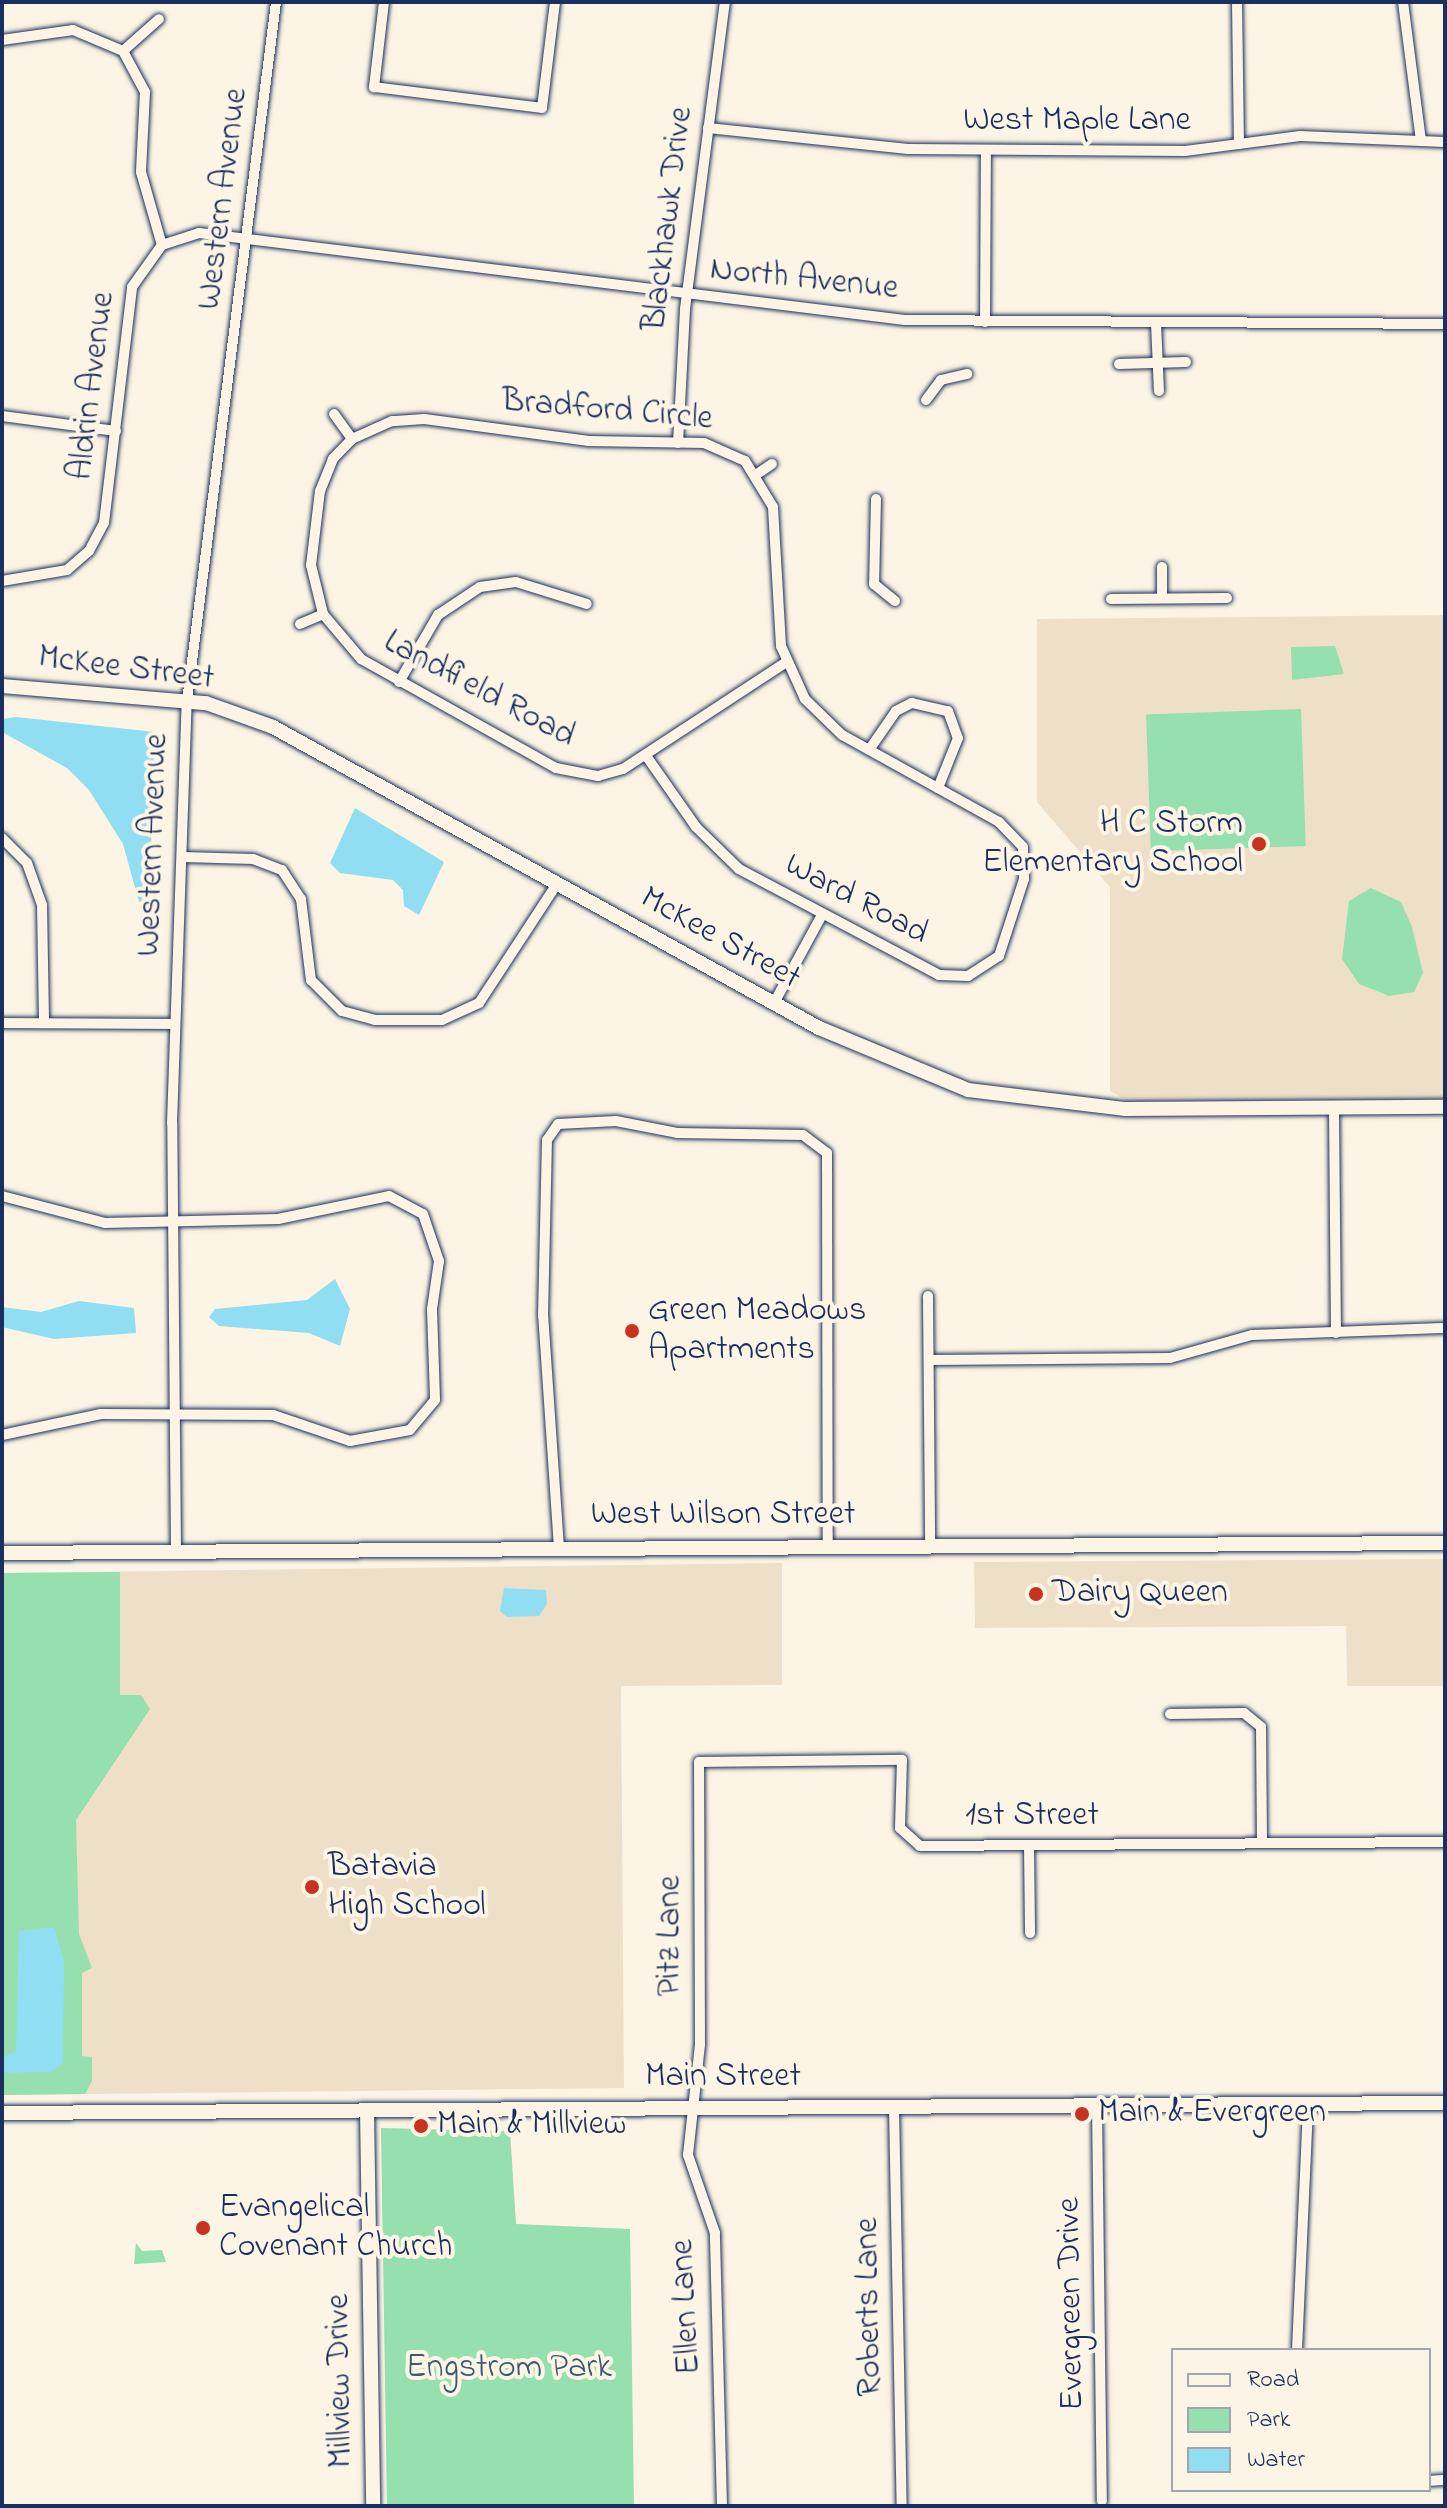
<!DOCTYPE html>
<style>
body{margin:0}
#map{position:relative;width:1447px;height:2508px;overflow:hidden;background:#fcf5e5;font-family:"Indie Flower",sans-serif}
div>[style]{position:absolute}
.built>*{inset:0;background:#eee0c8}
.green>*{inset:0;background:#96dfae;transform-origin:0 0}
.water>*{inset:0;background:#91ddf1}
.roads{filter:drop-shadow(0 0 2px #1b2f5e) drop-shadow(0 0 2px #1b2f5e)}
.street>*{height:10px;margin:-5px;padding:0 5px;transform-origin:5px;border-radius:5px;background:#fcf5e5}
.secondary>*{height:14px;margin:-7px;padding:0 7px;transform-origin:7px;border-radius:7px;background:#fcf5e5}
.dots>*{width:22px;height:22px;translate:-50% -50%;box-sizing:border-box;border:4px solid #fcf5e5;border-radius:50%}
span{translate:-50% -50%;white-space:nowrap;text-align:center;line-height:1.15;-webkit-text-stroke:8px #fcf5e5;paint-order:stroke}
.street-label{font-size:34px;color:#1b2f5e}
.poi-label{font-size:34px;color:#1b2f5e}
.right{translate:-100% -50%;text-align:right}
.left{translate:0 -50%;text-align:left}
.park-label{font-size:34px;color:#3a5b72}
.frame{position:absolute;inset:0;border:4px solid #1b2f5e;pointer-events:none}
.legend{position:absolute;left:1171px;top:2348px;width:260px;height:144px;box-sizing:border-box;background:#fcf5e5;border:2px solid #a2a6af;margin:0;padding:10px 14px;list-style:none;font-size:24px;color:#1b2f5e}
.legend li{display:flex;align-items:center;gap:16px;height:40px}
.legend b{width:40px;border:2px solid #a2a6af}
</style>
<div id="map">
<div class="built">
<i style="clip-path:polygon(1445px 615px,1445px 1099px,1128px 1101px,1110px 1091px,1110px 887px,1037px 802px,1037px 619px)"></i>
<i style="clip-path:polygon(1445px 1559px,1445px 1686px,1347px 1686px,1346px 1626px,975px 1628px,974px 1562px)"></i>
<i style="clip-path:polygon(782px 1563px,782px 1685px,621px 1686px,624px 2088px,2px 2095px,2px 1573px)"></i>
</div>
<div class="green">
<i style="clip-path:polygon(1335px 646px,1344px 674px,1292px 680px,1291px 647px)"></i>
<i style="left:1301px;top:709px;width:137px;height:155px;rotate:88deg"></i>
<i style="clip-path:polygon(1371px 888px,1401px 902px,1412px 927px,1423px 973px,1414px 992px,1389px 996px,1359px 984px,1342px 959px,1349px 901px)"></i>
<i style="clip-path:polygon(120px 1572px,120px 1695px,141px 1695px,150px 1709px,76px 1820px,79px 1934px,92px 1968px,82px 1973px,82px 2056px,92px 2057px,92px 2081px,85px 2094px,2px 2095px,2px 1573px)"></i>
<i style="clip-path:polygon(381px 2128px,510px 2131px,516px 2224px,630px 2229px,634px 2506px,387px 2506px)"></i>
<i style="clip-path:polygon(136px 2243px,142px 2251px,162px 2250px,166px 2262px,134px 2264px)"></i>
</div>
<div class="water">
<i style="clip-path:polygon(16px 717px,155px 732px,149px 901px,139px 902px,123px 844px,89px 790px,67px 768px,2px 732px,2px 719px)"></i>
<i style="clip-path:polygon(355px 808px,444px 862px,419px 915px,404px 906px,403px 890px,393px 880px,340px 873px,330px 863px)"></i>
<i style="clip-path:polygon(335px 1279px,350px 1309px,340px 1346px,309px 1333px,219px 1326px,209px 1317px,215px 1309px,307px 1300px)"></i>
<i style="clip-path:polygon(79px 1301px,134px 1308px,136px 1333px,54px 1339px,2px 1327px,2px 1307px,41px 1312px)"></i>
<i style="clip-path:polygon(504px 1588px,546px 1590px,547px 1604px,539px 1616px,507px 1617px,500px 1611px)"></i>
<i style="clip-path:polygon(54px 1927px,64px 1961px,63px 2063px,51px 2072px,2px 2073px,2px 2057px,16px 2051px,19px 1931px)"></i>
</div>
<div class="roads">
<div class="street">
<i style="left:384px;top:2px;width:86px;rotate:96.7deg"></i>
<i style="left:374px;top:87px;width:169px;rotate:7.1deg"></i>
<i style="left:542px;top:108px;width:107px;rotate:-83deg"></i>
<i style="left:1237px;top:2px;width:142px;rotate:89.2deg"></i>
<i style="left:1403px;top:2px;width:140px;rotate:82.6deg"></i>
<i style="left:2px;top:40px;width:72px;rotate:-8deg"></i>
<i style="left:73px;top:30px;width:54px;rotate:22.8deg"></i>
<i style="left:123px;top:51px;width:47px;rotate:61.8deg"></i>
<i style="left:145px;top:92px;width:80px;rotate:92.9deg"></i>
<i style="left:141px;top:172px;width:76px;rotate:74deg"></i>
<i style="left:123px;top:51px;width:48px;rotate:-41.6deg"></i>
<i style="left:708px;top:128px;width:201px;rotate:6deg"></i>
<i style="left:908px;top:149px;width:277px;rotate:0.4deg"></i>
<i style="left:1185px;top:151px;width:116px;rotate:-7.4deg"></i>
<i style="left:1300px;top:136px;width:145px;rotate:2.4deg"></i>
<i style="left:985px;top:322px;width:172px;rotate:-89.7deg"></i>
<i style="left:1156px;top:323px;width:68px;rotate:87.5deg"></i>
<i style="left:1119px;top:364px;width:67px;rotate:-1.7deg"></i>
<i style="left:926px;top:400px;width:25px;rotate:-53deg"></i>
<i style="left:941px;top:380px;width:27px;rotate:-13deg"></i>
<i style="left:334px;top:414px;width:31px;rotate:54deg"></i>
<i style="left:2px;top:416px;width:115px;rotate:7.5deg"></i>
<i style="left:678px;top:443px;width:134px;rotate:-87deg"></i>
<i style="left:685px;top:309px;width:310px;rotate:-82.6deg"></i>
<i style="left:757px;top:474px;width:18px;rotate:-34deg"></i>
<i style="left:876px;top:499px;width:85px;rotate:91.3deg"></i>
<i style="left:874px;top:584px;width:27px;rotate:39deg"></i>
<i style="left:1162px;top:567px;width:31px;rotate:90deg"></i>
<i style="left:2px;top:581px;width:66px;rotate:-9.6deg"></i>
<i style="left:67px;top:570px;width:29px;rotate:-41deg"></i>
<i style="left:89px;top:551px;width:32px;rotate:-62deg"></i>
<i style="left:104px;top:523px;width:238px;rotate:-83.2deg"></i>
<i style="left:132px;top:287px;width:52px;rotate:-54.5deg"></i>
<i style="left:162px;top:245px;width:39px;rotate:-18deg"></i>
<i style="left:199px;top:233px;width:711px;rotate:7.03deg"></i>
<i style="left:905px;top:320px;width:540px;rotate:0.42deg"></i>
<i style="left:1111px;top:599px;width:116px;rotate:-0.5deg"></i>
<i style="left:300px;top:624px;width:25px;rotate:-23deg"></i>
<i style="left:399px;top:682px;width:78px;rotate:-59.8deg"></i>
<i style="left:438px;top:615px;width:50px;rotate:-33.7deg"></i>
<i style="left:480px;top:587px;width:36px;rotate:-8deg"></i>
<i style="left:516px;top:582px;width:74px;rotate:17.2deg"></i>
<i style="left:869px;top:750px;width:47px;rotate:-55.3deg"></i>
<i style="left:896px;top:711px;width:18px;rotate:-27deg"></i>
<i style="left:912px;top:703px;width:37px;rotate:13deg"></i>
<i style="left:948px;top:711px;width:29px;rotate:70deg"></i>
<i style="left:958px;top:738px;width:54px;rotate:111.8deg"></i>
<i style="left:647px;top:757px;width:85px;rotate:55deg"></i>
<i style="left:696px;top:827px;width:60px;rotate:44.3deg"></i>
<i style="left:739px;top:869px;width:226px;rotate:27.9deg"></i>
<i style="left:939px;top:975px;width:29px;rotate:2deg"></i>
<i style="left:968px;top:976px;width:37px;rotate:-33deg"></i>
<i style="left:999px;top:956px;width:81px;rotate:-72deg"></i>
<i style="left:1024px;top:879px;width:32px;rotate:-92deg"></i>
<i style="left:1023px;top:847px;width:35px;rotate:-134deg"></i>
<i style="left:999px;top:822px;width:179px;rotate:-151deg"></i>
<i style="left:842px;top:735px;width:52px;rotate:-135.8deg"></i>
<i style="left:805px;top:699px;width:58px;rotate:-114.4deg"></i>
<i style="left:781px;top:646px;width:139px;rotate:-93.3deg"></i>
<i style="left:773px;top:507px;width:54px;rotate:-121.3deg"></i>
<i style="left:745px;top:461px;width:45px;rotate:-156.3deg"></i>
<i style="left:704px;top:443px;width:115px;rotate:-179deg"></i>
<i style="left:589px;top:441px;width:166px;rotate:-172.4deg"></i>
<i style="left:424px;top:419px;width:32px;rotate:176deg"></i>
<i style="left:392px;top:421px;width:44px;rotate:155.8deg"></i>
<i style="left:352px;top:439px;width:28px;rotate:134deg"></i>
<i style="left:333px;top:459px;width:35px;rotate:112deg"></i>
<i style="left:320px;top:491px;width:75px;rotate:96.9deg"></i>
<i style="left:311px;top:565px;width:50px;rotate:76.2deg"></i>
<i style="left:323px;top:614px;width:59px;rotate:49.8deg"></i>
<i style="left:361px;top:659px;width:223px;rotate:29.2deg"></i>
<i style="left:556px;top:768px;width:43px;rotate:10.8deg"></i>
<i style="left:598px;top:776px;width:26px;rotate:-16deg"></i>
<i style="left:623px;top:769px;width:194px;rotate:-33.2deg"></i>
<i style="left:2px;top:838px;width:35px;rotate:45deg"></i>
<i style="left:27px;top:863px;width:45px;rotate:70.3deg"></i>
<i style="left:42px;top:905px;width:118px;rotate:89deg"></i>
<i style="left:183px;top:857px;width:70px;rotate:1.6deg"></i>
<i style="left:253px;top:859px;width:31px;rotate:21deg"></i>
<i style="left:282px;top:870px;width:35px;rotate:57deg"></i>
<i style="left:301px;top:899px;width:82px;rotate:83deg"></i>
<i style="left:311px;top:980px;width:44px;rotate:45deg"></i>
<i style="left:342px;top:1011px;width:34px;rotate:15deg"></i>
<i style="left:375px;top:1020px;width:67px"></i>
<i style="left:442px;top:1020px;width:41px;rotate:-24.7deg"></i>
<i style="left:479px;top:1003px;width:142px;rotate:-56.8deg"></i>
<i style="left:774px;top:1003px;width:100px;rotate:-61.4deg"></i>
<i style="left:2px;top:1023px;width:173px;rotate:0.3deg"></i>
<i style="left:1334px;top:1108px;width:225px;rotate:89.5deg"></i>
<i style="left:2px;top:1196px;width:106px;rotate:14.7deg"></i>
<i style="left:105px;top:1223px;width:173px;rotate:-1.3deg"></i>
<i style="left:278px;top:1219px;width:113px;rotate:-11.7deg"></i>
<i style="left:389px;top:1196px;width:38px;rotate:28deg"></i>
<i style="left:423px;top:1214px;width:50px;rotate:71.2deg"></i>
<i style="left:439px;top:1261px;width:49px;rotate:98.3deg"></i>
<i style="left:432px;top:1309px;width:91px;rotate:88.1deg"></i>
<i style="left:435px;top:1400px;width:39px;rotate:130deg"></i>
<i style="left:410px;top:1430px;width:61px;rotate:169.6deg"></i>
<i style="left:350px;top:1441px;width:81px;rotate:-161.3deg"></i>
<i style="left:273px;top:1415px;width:172px;rotate:-179.7deg"></i>
<i style="left:101px;top:1414px;width:101px;rotate:168deg"></i>
<i style="left:928px;top:1296px;width:249px;rotate:89.5deg"></i>
<i style="left:929px;top:1360px;width:241px;rotate:-0.5deg"></i>
<i style="left:1170px;top:1358px;width:85px;rotate:-15.7deg"></i>
<i style="left:1252px;top:1335px;width:193px;rotate:-2.1deg"></i>
<i style="left:559px;top:1548px;width:233px;rotate:-93.9deg"></i>
<i style="left:543px;top:1316px;width:176px;rotate:-88.7deg"></i>
<i style="left:547px;top:1140px;width:19px;rotate:-55deg"></i>
<i style="left:558px;top:1124px;width:58px;rotate:-3deg"></i>
<i style="left:616px;top:1121px;width:62px;rotate:11.1deg"></i>
<i style="left:677px;top:1133px;width:126px;rotate:0.9deg"></i>
<i style="left:803px;top:1135px;width:30px;rotate:37deg"></i>
<i style="left:827px;top:1153px;width:392px;rotate:89.9deg"></i>
<i style="left:176px;top:1552px;width:429px;rotate:-90.5deg"></i>
<i style="left:172px;top:1123px;width:422px;rotate:-88deg"></i>
<i style="left:187px;top:701px;width:705px;rotate:-82.74deg"></i>
<i style="left:1170px;top:1714px;width:74px;rotate:-0.8deg"></i>
<i style="left:1244px;top:1713px;width:22px;rotate:39deg"></i>
<i style="left:1261px;top:1727px;width:116px;rotate:89.5deg"></i>
<i style="left:1029px;top:1846px;width:87px;rotate:89.3deg"></i>
<i style="left:1097px;top:2106px;width:395px;rotate:89.3deg"></i>
<i style="left:894px;top:2107px;width:399px;rotate:88.9deg"></i>
<i style="left:1297px;top:2350px;width:246px;rotate:-87.4deg"></i>
<i style="left:1429px;top:2481px;width:16px;rotate:-4deg"></i>
<i style="left:722px;top:2506px;width:273px;rotate:-91.5deg"></i>
<i style="left:715px;top:2233px;width:83px;rotate:-109.1deg"></i>
<i style="left:688px;top:2155px;width:111px;rotate:-83.8deg"></i>
<i style="left:700px;top:2045px;width:283px;rotate:-90.2deg"></i>
<i style="left:699px;top:1762px;width:203px;rotate:-0.6deg"></i>
<i style="left:902px;top:1760px;width:68px;rotate:91.7deg"></i>
<i style="left:900px;top:1828px;width:27px;rotate:42deg"></i>
<i style="left:920px;top:1846px;width:525px;rotate:-0.44deg"></i>
</div>
<div class="secondary">
<i style="left:2px;top:686px;width:205px;rotate:4.8deg"></i>
<i style="left:206px;top:703px;width:71px;rotate:19.7deg"></i>
<i style="left:273px;top:727px;width:623px;rotate:28.87deg"></i>
<i style="left:819px;top:1028px;width:161px;rotate:22.6deg"></i>
<i style="left:968px;top:1090px;width:159px;rotate:6.9deg"></i>
<i style="left:1126px;top:1109px;width:319px;rotate:-0.4deg"></i>
<i style="left:2px;top:1553px;width:1443px;rotate:-0.4deg"></i>
<i style="left:367px;top:2111px;width:395px;rotate:89.1deg"></i>
<i style="left:2px;top:2113px;width:1443px;rotate:-0.4deg"></i>
</div>
</div>
<div class="dots">
<i style="left:1259px;top:844px;background:#c8321e"></i>
<i style="left:632px;top:1331px;background:#c8321e"></i>
<i style="left:1036px;top:1594px;background:#c8321e"></i>
<i style="left:312px;top:1887px;background:#c8321e"></i>
<i style="left:1082px;top:2114px;background:#c8321e"></i>
<i style="left:421px;top:2126px;background:#c8321e"></i>
<i style="left:203px;top:2228px;background:#c8321e"></i>
</div>
<div class="street-label">
<span style="left:1077px;top:122px">West Maple Lane</span>
<span style="left:224px;top:199px;rotate:-83deg">Western Avenue</span>
<span style="left:669px;top:219px;rotate:-83deg">Blackhawk Drive</span>
<span style="left:804px;top:280px;rotate:6deg">North Avenue</span>
<span style="left:93px;top:386px;rotate:-83deg">Aldrin Avenue</span>
<span style="left:607px;top:411px;rotate:5deg">Bradford Circle</span>
<span style="left:126px;top:669px;rotate:7deg">McKee Street</span>
<span style="left:479px;top:690px;rotate:28deg">Landfield Road</span>
<span style="left:154px;top:845px;rotate:-88deg">Western Avenue</span>
<span style="left:856px;top:900px;rotate:28deg">Ward Road</span>
<span style="left:720px;top:939px;rotate:29deg">McKee Street</span>
<span style="left:723px;top:1516px">West Wilson Street</span>
<span style="left:1032px;top:1817px">1st Street</span>
<span style="left:671px;top:1936px;rotate:-90deg">Pitz Lane</span>
<span style="left:723px;top:2078px">Main Street</span>
<span style="left:1072px;top:2304px;rotate:-91deg">Evergreen Drive</span>
<span style="left:687px;top:2307px;rotate:-93deg">Ellen Lane</span>
<span style="left:870px;top:2307px;rotate:-91deg">Roberts Lane</span>
<span style="left:341px;top:2381px;rotate:-91deg">Millview Drive</span>
</div>
<div class="poi-label">
<span class="right" style="left:1243px;top:844px">H C Storm<br>Elementary School</span>
<span class="left" style="left:648px;top:1331px">Green Meadows<br>Apartments</span>
<span class="left" style="left:1052px;top:1594px">Dairy Queen</span>
<span class="left" style="left:328px;top:1887px">Batavia<br>High School</span>
<span class="left" style="left:1098px;top:2114px">Main &amp; Evergreen</span>
<span class="left" style="left:437px;top:2126px">Main &amp; Millview</span>
<span class="left" style="left:219px;top:2228px">Evangelical<br>Covenant Church</span>
</div>
<div class="park-label">
<span style="left:509px;top:2369px">Engstrom Park</span>
</div>
<div class="frame"></div>
<ul class="legend">
<li><b style="height:10px;background:#fcf5e5"></b>Road</li>
<li><b style="height:22px;background:#96dfae"></b>Park</li>
<li><b style="height:22px;background:#91ddf1"></b>Water</li>
</ul>
</div>
